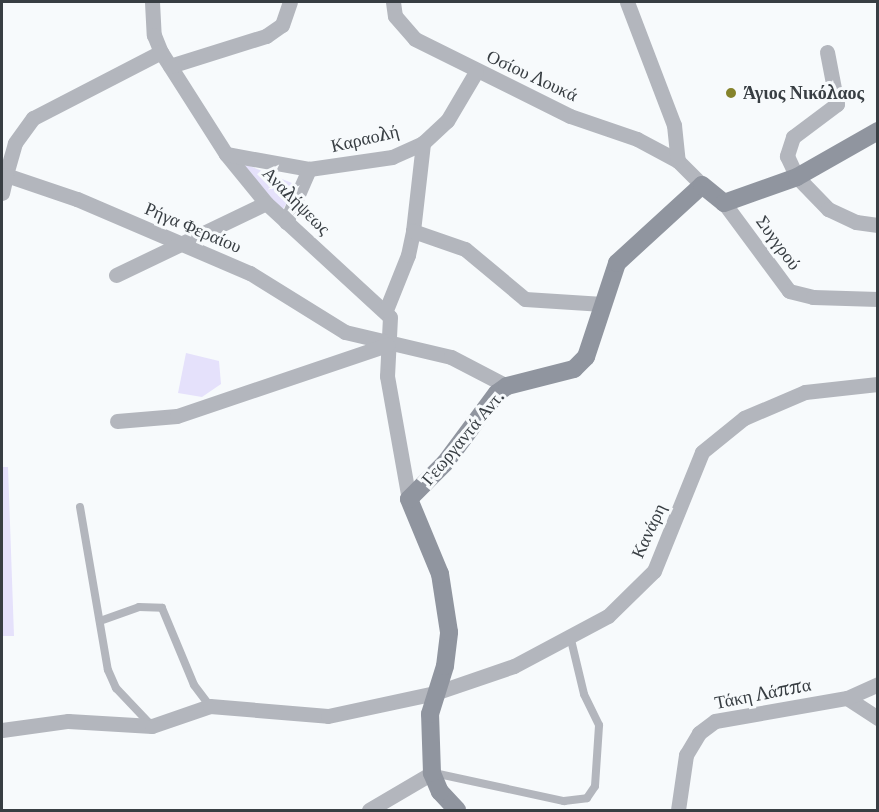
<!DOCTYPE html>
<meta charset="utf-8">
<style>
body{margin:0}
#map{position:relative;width:879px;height:812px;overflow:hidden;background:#f7fafc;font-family:Merriweather,serif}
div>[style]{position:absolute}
.green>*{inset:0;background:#e5e1fb}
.lane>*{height:8px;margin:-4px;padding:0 4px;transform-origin:4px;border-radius:4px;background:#b3b6bd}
.street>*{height:15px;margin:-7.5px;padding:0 7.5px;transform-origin:7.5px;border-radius:7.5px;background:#b3b6bd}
.secondary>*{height:18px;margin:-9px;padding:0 9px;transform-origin:9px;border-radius:9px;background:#90959f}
.dots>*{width:16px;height:16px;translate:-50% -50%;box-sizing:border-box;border:3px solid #f7fafc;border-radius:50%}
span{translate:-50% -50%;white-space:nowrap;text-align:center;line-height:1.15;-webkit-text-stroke:6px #f7fafc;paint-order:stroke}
.street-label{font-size:18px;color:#383e43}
.poi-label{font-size:18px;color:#383e43;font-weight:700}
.left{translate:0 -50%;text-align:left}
.frame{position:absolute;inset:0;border:3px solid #383e43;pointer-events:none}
</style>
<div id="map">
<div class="green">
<i style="clip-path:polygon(240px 162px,297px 185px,282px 211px)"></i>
<i style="clip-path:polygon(186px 353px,219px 361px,221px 384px,202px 397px,178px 393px)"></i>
<i style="clip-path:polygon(2px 467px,8px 467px,14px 636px,2px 636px)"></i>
</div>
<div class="lane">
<i style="left:80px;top:507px;width:165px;rotate:80.3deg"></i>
<i style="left:108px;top:670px;width:20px;rotate:66deg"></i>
<i style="left:116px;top:688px;width:51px;rotate:46.6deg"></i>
<i style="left:100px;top:621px;width:41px;rotate:-19.7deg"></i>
<i style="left:139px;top:607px;width:23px;rotate:2deg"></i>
<i style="left:162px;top:608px;width:83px;rotate:67.4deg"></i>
<i style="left:194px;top:685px;width:26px;rotate:53deg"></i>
<i style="left:434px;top:773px;width:133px;rotate:12.2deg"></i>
<i style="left:564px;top:801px;width:23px;rotate:-7deg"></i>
<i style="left:587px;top:798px;width:14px;rotate:-56deg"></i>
<i style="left:595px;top:786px;width:61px;rotate:-86.2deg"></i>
<i style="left:599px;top:725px;width:34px;rotate:-116deg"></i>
<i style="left:584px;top:694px;width:56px;rotate:-103.5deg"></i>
</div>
<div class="street">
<i style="left:152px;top:2px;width:33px;rotate:87deg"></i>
<i style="left:154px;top:35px;width:18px;rotate:68deg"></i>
<i style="left:161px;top:52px;width:121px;rotate:57.5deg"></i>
<i style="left:226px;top:154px;width:63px;rotate:50.8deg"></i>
<i style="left:266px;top:203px;width:168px;rotate:42.6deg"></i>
<i style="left:390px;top:317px;width:59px;rotate:92.9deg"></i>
<i style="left:387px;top:376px;width:125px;rotate:79.9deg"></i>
<i style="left:393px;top:2px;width:14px;rotate:82deg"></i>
<i style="left:395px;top:16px;width:30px;rotate:49deg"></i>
<i style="left:415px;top:39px;width:173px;rotate:26.4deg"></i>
<i style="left:570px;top:116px;width:71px;rotate:18.9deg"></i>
<i style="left:637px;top:139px;width:47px;rotate:28.2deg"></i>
<i style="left:678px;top:161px;width:34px;rotate:45deg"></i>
<i style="left:627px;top:2px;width:132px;rotate:69.1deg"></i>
<i style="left:674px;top:125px;width:36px;rotate:84deg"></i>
<i style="left:161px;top:52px;width:144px;rotate:152.7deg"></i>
<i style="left:33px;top:118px;width:31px;rotate:126deg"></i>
<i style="left:15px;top:143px;width:33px;rotate:106deg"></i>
<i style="left:6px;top:175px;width:75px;rotate:18.7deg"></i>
<i style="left:77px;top:199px;width:188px;rotate:23.2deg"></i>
<i style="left:250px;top:273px;width:112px;rotate:31.8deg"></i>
<i style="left:345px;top:332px;width:109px;rotate:13.3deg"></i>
<i style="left:451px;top:357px;width:63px;rotate:27.4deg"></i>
<i style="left:827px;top:52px;width:53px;rotate:79.1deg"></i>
<i style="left:837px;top:104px;width:55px;rotate:143.1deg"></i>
<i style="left:793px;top:137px;width:20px;rotate:108deg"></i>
<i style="left:787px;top:156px;width:23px;rotate:65deg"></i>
<i style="left:797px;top:177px;width:45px;rotate:45.9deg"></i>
<i style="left:828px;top:209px;width:31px;rotate:25deg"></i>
<i style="left:856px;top:222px;width:22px;rotate:8deg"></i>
<i style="left:170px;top:66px;width:101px;rotate:-17.4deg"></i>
<i style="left:266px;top:36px;width:19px;rotate:-35deg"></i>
<i style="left:282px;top:25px;width:24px;rotate:-71deg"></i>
<i style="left:226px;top:154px;width:84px;rotate:10.2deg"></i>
<i style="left:309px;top:169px;width:84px;rotate:-8.2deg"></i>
<i style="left:392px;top:157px;width:34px;rotate:-24deg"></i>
<i style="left:423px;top:143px;width:33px;rotate:-43deg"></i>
<i style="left:447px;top:121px;width:57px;rotate:-59.4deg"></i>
<i style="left:2px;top:193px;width:18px;rotate:-77deg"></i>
<i style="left:724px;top:203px;width:109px;rotate:53.5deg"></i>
<i style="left:789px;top:291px;width:25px;rotate:14deg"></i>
<i style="left:813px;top:297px;width:65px;rotate:1.8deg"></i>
<i style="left:286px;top:222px;width:58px;rotate:-66.5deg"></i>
<i style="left:413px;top:231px;width:89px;rotate:-83.5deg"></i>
<i style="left:116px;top:275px;width:166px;rotate:-25.6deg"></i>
<i style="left:386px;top:310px;width:59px;rotate:-68.2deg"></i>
<i style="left:408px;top:255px;width:25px;rotate:-78deg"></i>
<i style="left:413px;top:231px;width:55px;rotate:19.1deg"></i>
<i style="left:465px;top:249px;width:78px;rotate:39.8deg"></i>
<i style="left:525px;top:299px;width:78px;rotate:3.7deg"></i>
<i style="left:117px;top:421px;width:60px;rotate:-4.8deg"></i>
<i style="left:177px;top:416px;width:222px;rotate:-18.7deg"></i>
<i style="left:847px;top:698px;width:37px;rotate:33deg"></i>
<i style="left:2px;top:730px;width:67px;rotate:-7.8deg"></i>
<i style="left:68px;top:721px;width:84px;rotate:3.4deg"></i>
<i style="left:152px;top:726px;width:61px;rotate:-19deg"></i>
<i style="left:210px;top:706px;width:118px;rotate:4.8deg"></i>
<i style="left:328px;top:716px;width:109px;rotate:-12.1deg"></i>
<i style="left:435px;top:693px;width:83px;rotate:-18.9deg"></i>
<i style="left:514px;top:666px;width:106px;rotate:-28deg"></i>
<i style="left:608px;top:616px;width:64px;rotate:-44.4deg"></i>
<i style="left:654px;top:571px;width:128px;rotate:-68deg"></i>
<i style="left:702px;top:452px;width:54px;rotate:-39deg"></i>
<i style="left:744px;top:418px;width:66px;rotate:-23.1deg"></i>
<i style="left:805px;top:392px;width:73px;rotate:-6.3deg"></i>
<i style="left:369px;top:810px;width:73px;rotate:-30.4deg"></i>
<i style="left:678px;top:810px;width:56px;rotate:-81.7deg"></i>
<i style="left:686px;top:755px;width:26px;rotate:-59deg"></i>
<i style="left:699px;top:733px;width:20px;rotate:-37deg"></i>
<i style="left:715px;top:721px;width:134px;rotate:-9.9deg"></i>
<i style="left:847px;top:698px;width:34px;rotate:-24deg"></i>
</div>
<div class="secondary">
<i style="left:457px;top:810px;width:25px;rotate:-133deg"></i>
<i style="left:440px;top:792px;width:21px;rotate:-113deg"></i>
<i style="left:432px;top:773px;width:59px;rotate:-91.9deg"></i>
<i style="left:430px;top:714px;width:50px;rotate:-72.6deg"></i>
<i style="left:445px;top:666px;width:34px;rotate:-83deg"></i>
<i style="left:449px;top:632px;width:59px;rotate:-98.8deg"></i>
<i style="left:440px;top:574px;width:81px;rotate:-112.5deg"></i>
<i style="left:409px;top:499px;width:51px;rotate:-45deg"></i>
<i style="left:445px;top:463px;width:87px;rotate:-53.4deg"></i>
<i style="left:497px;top:393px;width:12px;rotate:-35deg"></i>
<i style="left:507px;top:386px;width:69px;rotate:-14.2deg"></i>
<i style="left:574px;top:369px;width:17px;rotate:-45deg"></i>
<i style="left:586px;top:357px;width:99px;rotate:-71.7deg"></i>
<i style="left:617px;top:263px;width:115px;rotate:-42.5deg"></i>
<i style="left:702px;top:185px;width:28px;rotate:39deg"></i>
<i style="left:724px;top:203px;width:77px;rotate:-19.6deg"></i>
<i style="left:797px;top:177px;width:93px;rotate:-29.6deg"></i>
</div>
<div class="dots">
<i style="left:731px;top:93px;background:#85832b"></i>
</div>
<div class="street-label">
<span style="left:532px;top:76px;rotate:25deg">Οσίου Λουκά</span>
<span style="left:365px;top:139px;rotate:-13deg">Καραολή</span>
<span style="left:296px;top:201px;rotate:45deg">Αναλήψεως</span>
<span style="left:193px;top:228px;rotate:23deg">Ρήγα Φεραίου</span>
<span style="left:778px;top:243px;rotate:54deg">Συγγρού</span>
<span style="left:463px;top:438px;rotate:-50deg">Γεωργαντά Αντ.</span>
<span style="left:649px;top:531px;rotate:-65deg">Κανάρη</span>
<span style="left:763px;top:694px;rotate:-11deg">Τάκη Λάππα</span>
</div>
<div class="poi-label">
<span class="left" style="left:743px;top:93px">Άγιος Νικόλαος</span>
</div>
<div class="frame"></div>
</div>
